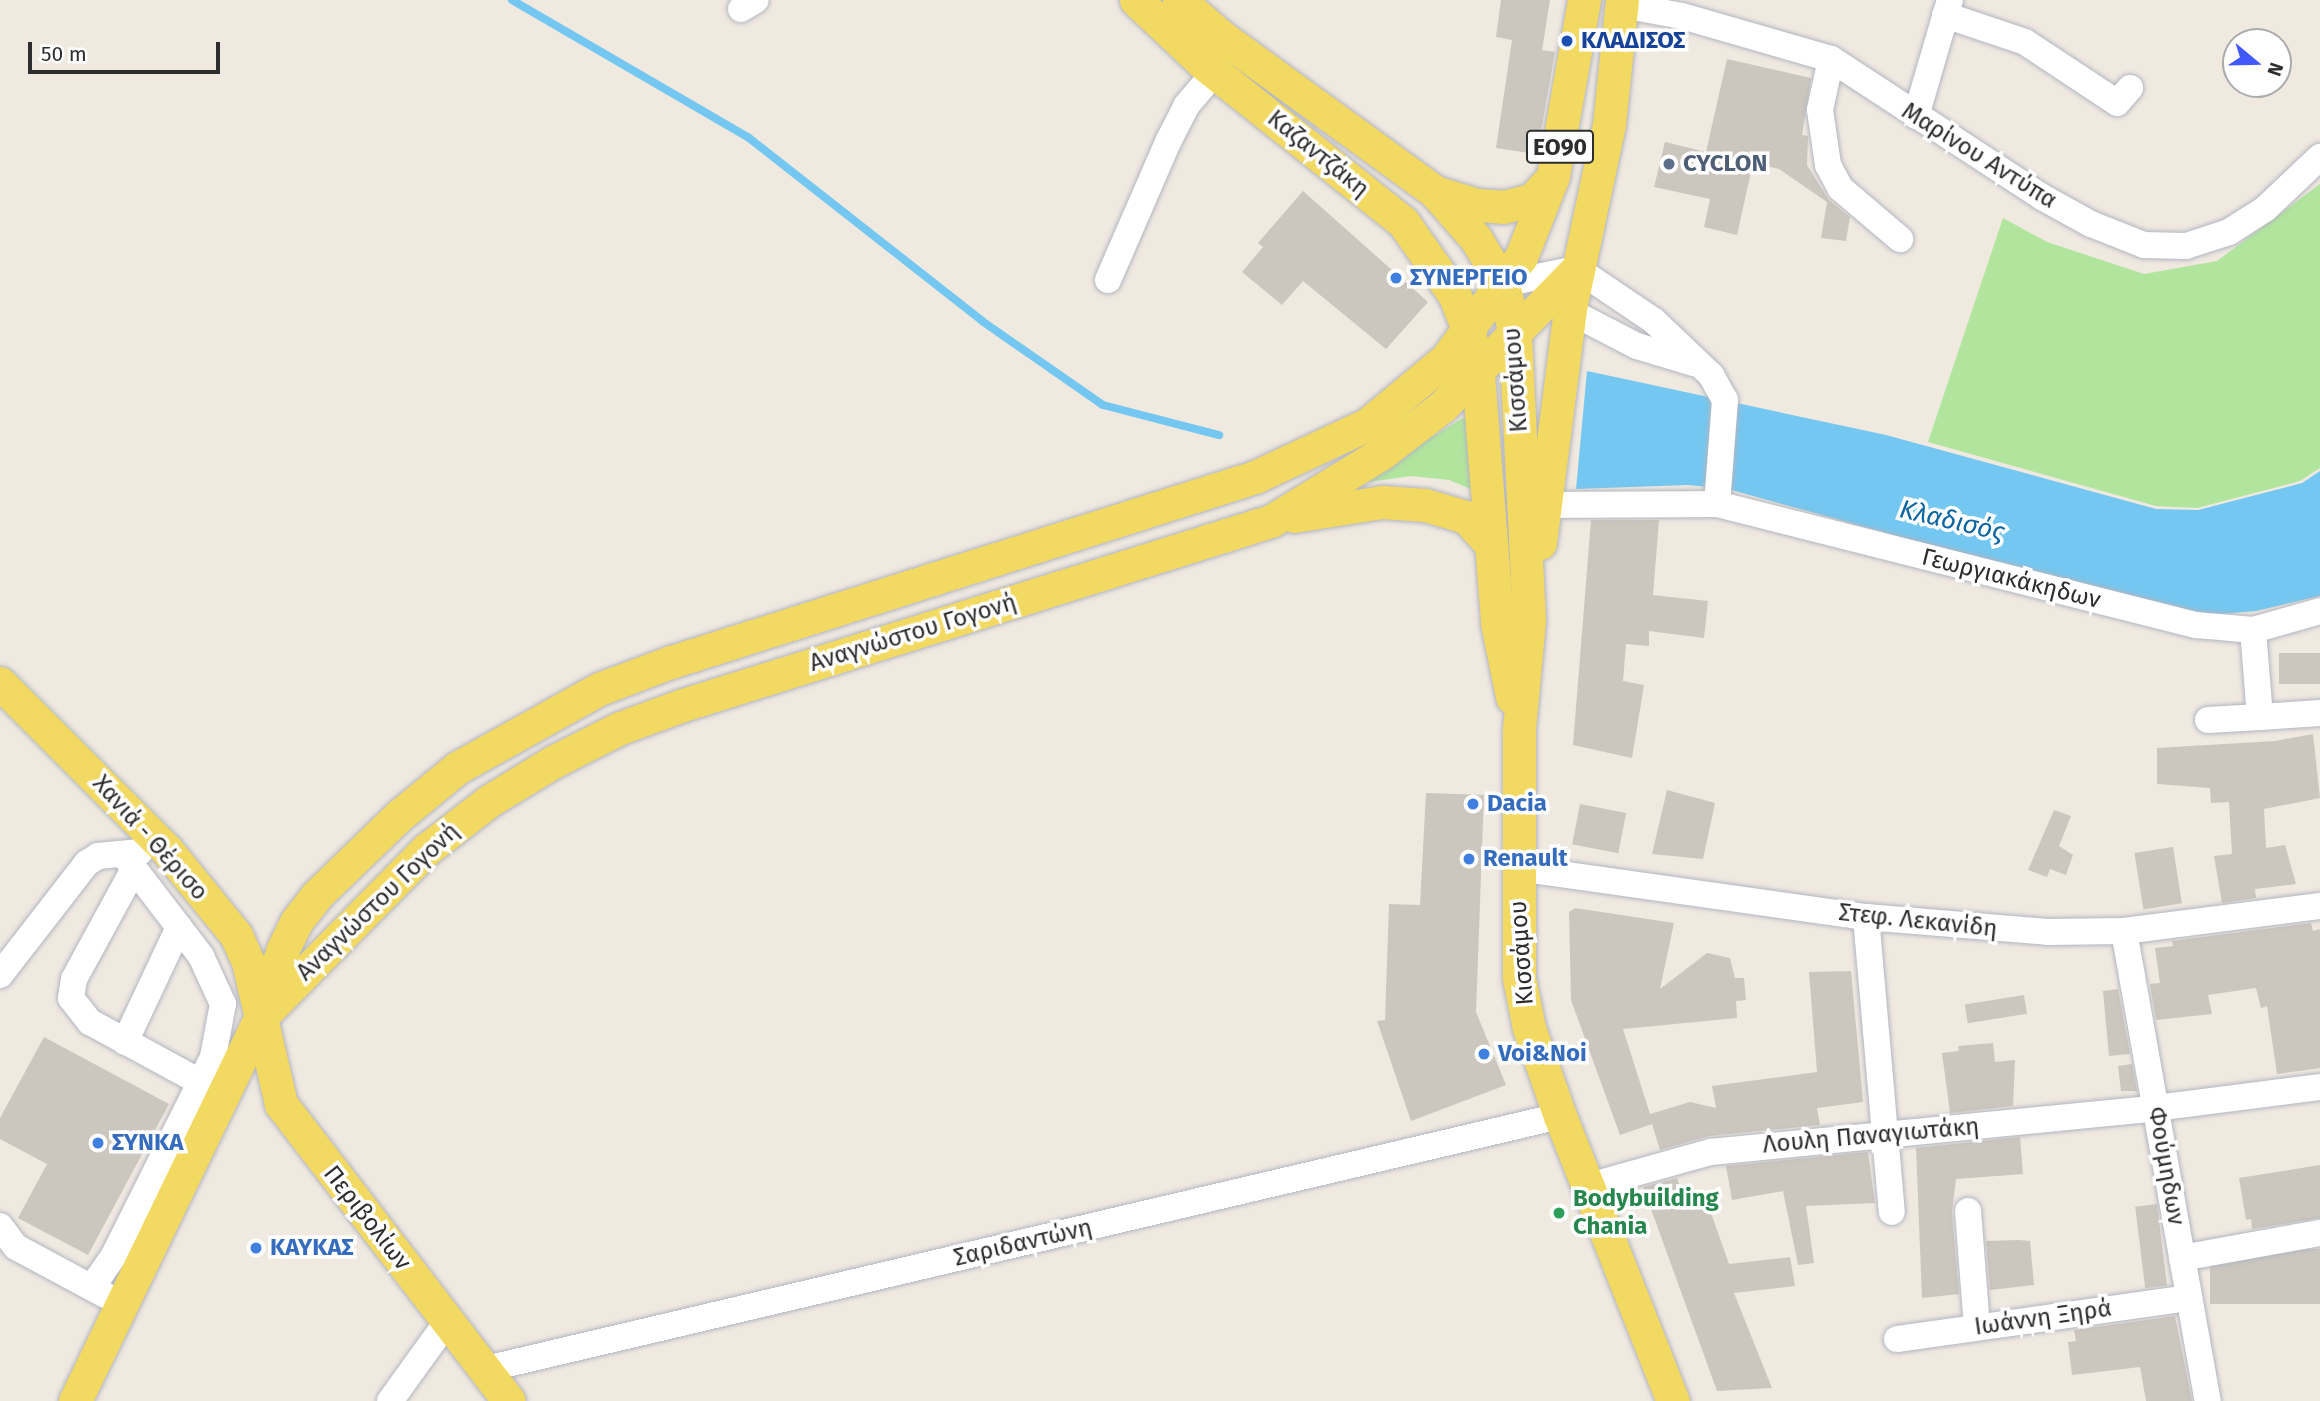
<!DOCTYPE html>
<meta charset="utf-8">
<style>
body{margin:0}
#map{position:relative;width:2320px;height:1401px;overflow:hidden;background:#efe9e0;font-family:"Fira Sans",sans-serif}
div>[style]{position:absolute}
.green>*{inset:0;background:#b1e59d}
.water>*{inset:0;background:#74c7f0}
.stream>*{height:8px;margin:-4px;padding:0 4px;transform-origin:4px;border-radius:4px;background:#74c7f0}
.building>*{inset:0;background:#cbc7be;transform-origin:0 0}
.roads{filter:drop-shadow(0 0 2px #b3b5c1) drop-shadow(0 0 2px #b3b5c1)}
.minor>*{height:26px;margin:-13px;padding:0 13px;transform-origin:13px;border-radius:13px;background:#fff}
.major>*{height:33px;margin:-16.5px;padding:0 16.5px;transform-origin:16.5px;border-radius:16.5px;background:#f2d962}
.dots>*{width:19px;height:19px;translate:-50% -50%;box-sizing:border-box;border:4px solid #fff;border-radius:50%}
span{translate:-50% -50%;white-space:nowrap;text-align:center;line-height:1.15;-webkit-text-stroke:7px #fff;paint-order:stroke}
.shield-label span{padding:2px 5px;background:#fff;border:2px solid;border-radius:5px;-webkit-text-stroke-width:0}
.shield-label{font-size:23px;color:#2d2d2d;font-weight:700}
.transit-label{font-size:24px;color:#164399;font-weight:700}
.left{translate:0 -50%;text-align:left}
.street-label{font-size:24px;color:#2d2d2d}
.service-label{font-size:24px;color:#4e5e75;font-weight:700}
.shop-label{font-size:24px;color:#366cbe;font-weight:700}
.leisure-label{font-size:24px;color:#27864d;font-weight:700}
.water-label{font-size:26px;color:#0d65a2;font-style:italic}
.north{position:absolute;left:2222px;top:28px;width:70px;height:70px;box-sizing:border-box;background:#fff;border:2px solid #ababab;border-radius:50%;rotate:109deg;font-size:19px;font-weight:700;line-height:28px;text-align:center;color:#2d2d2d}
.north::after{content:'';display:block;margin:auto;width:24px;height:32px;background:#4158fb;clip-path:polygon(50% 0,100% 100%,50% 72%,0 100%)}
.scale{position:absolute;left:28px;top:42px;width:192px;height:32px;box-sizing:border-box;border:4px solid #2d2d2d;border-top:0;padding-left:9px;font-size:21px;line-height:24px;white-space:nowrap;color:#2d2d2d;-webkit-text-stroke:5px #fff;paint-order:stroke}
</style>
<div id="map">
<div class="green">
<i style="clip-path:polygon(2320px 184px,2320px 468px,2300px 481px,2197px 508px,2156px 506px,1928px 442px,2003px 218px,2047px 242px,2144px 274px,2217px 261px)"></i>
<i style="clip-path:polygon(1466px 416px,1473px 490px,1449px 480px,1411px 476px,1369px 482px,1367px 477px)"></i>
</div>
<div class="water">
<i style="clip-path:polygon(1587px 371px,1886px 435px,2156px 509px,2198px 510px,2302px 483px,2320px 471px,2320px 596px,2256px 611px,2209px 615px,2081px 587px,1728px 489px,1688px 485px,1576px 489px)"></i>
</div>
<div class="stream">
<i style="left:512px;top:0;width:274px;rotate:30.2deg"></i>
<i style="left:749px;top:138px;width:296px;rotate:38.1deg"></i>
<i style="left:982px;top:321px;width:147px;rotate:34.8deg"></i>
<i style="left:1103px;top:405px;width:120px;rotate:14.5deg"></i>
</div>
<div class="building">
<i style="clip-path:polygon(1501px 0,1550px 0,1542px 50px,1555px 52px,1537px 154px,1496px 148px,1512px 40px,1496px 37px)"></i>
<i style="clip-path:polygon(1727px 59px,1811px 78px,1802px 135px,1808px 136px,1807px 165px,1829px 200px,1850px 217px,1846px 241px,1821px 238px,1827px 202px,1779px 169px,1753px 163px,1737px 235px,1704px 227px,1710px 199px,1654px 187px,1665px 142px,1706px 152px)"></i>
<i style="clip-path:polygon(1303px 191px,1428px 302px,1386px 349px,1303px 281px,1282px 305px,1242px 272px,1263px 247px,1258px 243px)"></i>
<i style="clip-path:polygon(1591px 520px,1659px 520px,1653px 595px,1708px 601px,1704px 638px,1649px 631px,1649px 646px,1626px 644px,1623px 681px,1644px 685px,1632px 758px,1573px 745px)"></i>
<i style="left:2320px;top:653px;width:31px;height:41px;rotate:90deg"></i>
<i style="clip-path:polygon(2313px 734px,2320px 798px,2264px 809px,2266px 848px,2285px 845px,2296px 884px,2255px 889px,2256px 898px,2222px 903px,2214px 856px,2232px 854px,2229px 802px,2211px 803px,2210px 788px,2157px 784px,2157px 748px,2275px 741px)"></i>
<i style="clip-path:polygon(1667px 790px,1715px 803px,1703px 859px,1652px 854px)"></i>
<i style="clip-path:polygon(1426px 793px,1484px 795px,1476px 1012px,1506px 1085px,1411px 1121px,1377px 1021px,1385px 1020px,1389px 904px,1420px 905px)"></i>
<i style="left:1580px;top:804px;width:47px;height:41px;rotate:11deg"></i>
<i style="clip-path:polygon(2054px 810px,2071px 816px,2059px 846px,2073px 855px,2066px 875px,2050px 869px,2047px 877px,2028px 870px)"></i>
<i style="left:2173px;top:847px;width:57px;height:39px;rotate:81deg"></i>
<i style="clip-path:polygon(1575px 908px,1674px 923px,1660px 989px,1707px 953px,1730px 958px,1735px 978px,1744px 978px,1746px 1000px,1736px 1001px,1737px 1018px,1623px 1029px,1650px 1114px,1690px 1102px,1716px 1108px,1712px 1086px,1817px 1072px,1809px 972px,1851px 971px,1863px 1102px,1817px 1108px,1820px 1125px,1709px 1136px,1660px 1150px,1652px 1124px,1620px 1135px,1571px 1000px,1569px 912px)"></i>
<i style="clip-path:polygon(2311px 923px,2313px 931px,2320px 929px,2320px 1068px,2277px 1074px,2267px 1006px,2261px 1008px,2256px 988px,2208px 995px,2212px 1014px,2156px 1020px,2150px 984px,2160px 983px,2155px 948px,2173px 946px,2172px 941px)"></i>
<i style="clip-path:polygon(2118px 989px,2130px 1054px,2109px 1056px,2103px 991px)"></i>
<i style="left:2024px;top:995px;width:19px;height:60px;rotate:81deg"></i>
<i style="clip-path:polygon(44px 1037px,169px 1104px,88px 1255px,18px 1218px,47px 1164px,0 1139px,0 1118px)"></i>
<i style="clip-path:polygon(1993px 1043px,1995px 1062px,2015px 1060px,2013px 1106px,1950px 1113px,1942px 1053px,1959px 1051px,1958px 1046px)"></i>
<i style="clip-path:polygon(2132px 1064px,2137px 1091px,2121px 1091px,2118px 1066px)"></i>
<i style="clip-path:polygon(2020px 1137px,2023px 1174px,1956px 1179px,1952px 1212px,1959px 1294px,1922px 1298px,1916px 1148px)"></i>
<i style="clip-path:polygon(1868px 1152px,1875px 1203px,1806px 1206px,1814px 1263px,1798px 1265px,1783px 1191px,1732px 1200px,1726px 1166px)"></i>
<i style="clip-path:polygon(2320px 1165px,2320px 1218px,2252px 1229px,2251px 1219px,2246px 1220px,2239px 1178px)"></i>
<i style="clip-path:polygon(1677px 1178px,1686px 1203px,1705px 1196px,1729px 1264px,1790px 1257px,1795px 1286px,1734px 1293px,1772px 1388px,1717px 1391px,1643px 1187px)"></i>
<i style="left:2157px;top:1204px;width:82px;height:22px;rotate:83deg"></i>
<i style="clip-path:polygon(2018px 1240px,2030px 1241px,2034px 1285px,1990px 1290px,1986px 1241px)"></i>
<i style="left:2320px;top:1249px;width:55px;height:110px;rotate:90deg"></i>
<i style="clip-path:polygon(2175px 1316px,2192px 1401px,2146px 1401px,2140px 1367px,2072px 1375px,2068px 1342px,2076px 1341px,2074px 1330px)"></i>
</div>
<div class="roads">
<div class="minor">
<i style="left:1622px;top:5px;width:61px;rotate:10.4deg"></i>
<i style="left:1682px;top:16px;width:155px;rotate:16.1deg"></i>
<i style="left:1831px;top:59px;width:252px;rotate:33.2deg"></i>
<i style="left:2042px;top:197px;width:56px;rotate:28.9deg"></i>
<i style="left:2091px;top:224px;width:57px;rotate:21.6deg"></i>
<i style="left:2144px;top:245px;width:42px;rotate:1.4deg"></i>
<i style="left:2186px;top:246px;width:45px;rotate:-18deg"></i>
<i style="left:2229px;top:232px;width:43px;rotate:-32.6deg"></i>
<i style="left:2265px;top:209px;width:76px;rotate:-43.4deg"></i>
<i style="left:741px;top:9px;width:17px;rotate:-31deg"></i>
<i style="left:1945px;top:15px;width:84px;rotate:18.6deg"></i>
<i style="left:2025px;top:42px;width:110px;rotate:33.5deg"></i>
<i style="left:2117px;top:103px;width:20px;rotate:-49deg"></i>
<i style="left:1831px;top:59px;width:52px;rotate:102.2deg"></i>
<i style="left:1820px;top:110px;width:56px;rotate:81.7deg"></i>
<i style="left:1828px;top:165px;width:26px;rotate:62deg"></i>
<i style="left:1840px;top:188px;width:79px;rotate:40.4deg"></i>
<i style="left:1916px;top:116px;width:121px;rotate:-73.7deg"></i>
<i style="left:1108px;top:280px;width:153px;rotate:-66.5deg"></i>
<i style="left:1169px;top:140px;width:38px;rotate:-63deg"></i>
<i style="left:1186px;top:106px;width:45px;rotate:-49.5deg"></i>
<i style="left:1503px;top:284px;width:76px;rotate:-11.5deg"></i>
<i style="left:1577px;top:269px;width:93px;rotate:34deg"></i>
<i style="left:1654px;top:321px;width:79px;rotate:43.5deg"></i>
<i style="left:1711px;top:375px;width:29px;rotate:61deg"></i>
<i style="left:1725px;top:400px;width:104px;rotate:94.4deg"></i>
<i style="left:1552px;top:302px;width:96px;rotate:27.4deg"></i>
<i style="left:1637px;top:346px;width:59px;rotate:16.9deg"></i>
<i style="left:1546px;top:505px;width:171px;rotate:-0.3deg"></i>
<i style="left:1717px;top:504px;width:494px;rotate:14.2deg"></i>
<i style="left:2196px;top:625px;width:57px;rotate:5deg"></i>
<i style="left:2253px;top:630px;width:70px;rotate:-15.8deg"></i>
<i style="left:2253px;top:630px;width:87px;rotate:85.4deg"></i>
<i style="left:2260px;top:717px;width:60px;rotate:-3.8deg"></i>
<i style="left:2208px;top:720px;width:52px;rotate:-3.3deg"></i>
<i style="left:1517px;top:868px;width:352px;rotate:8deg"></i>
<i style="left:1866px;top:917px;width:182px;rotate:4.7deg"></i>
<i style="left:2047px;top:932px;width:77px;rotate:-0.7deg"></i>
<i style="left:2124px;top:931px;width:198px;rotate:-7.3deg"></i>
<i style="left:134px;top:869px;width:125px;rotate:118.6deg"></i>
<i style="left:74px;top:979px;width:19px;rotate:99deg"></i>
<i style="left:71px;top:998px;width:31px;rotate:52deg"></i>
<i style="left:90px;top:1022px;width:125px;rotate:28.6deg"></i>
<i style="left:1866px;top:917px;width:296px;rotate:85deg"></i>
<i style="left:2124px;top:931px;width:477px;rotate:79.9deg"></i>
<i style="left:0;top:975px;width:142px;rotate:-52.2deg"></i>
<i style="left:87px;top:863px;width:13px;rotate:-32deg"></i>
<i style="left:98px;top:856px;width:42px;rotate:-5.4deg"></i>
<i style="left:125px;top:1042px;width:127px;rotate:-64.8deg"></i>
<i style="left:1589px;top:1186px;width:127px;rotate:-15.6deg"></i>
<i style="left:1711px;top:1152px;width:447px;rotate:-5.6deg"></i>
<i style="left:2156px;top:1108px;width:165px;rotate:-7.3deg"></i>
<i style="left:1968px;top:1211px;width:116px;rotate:85.6deg"></i>
<i style="left:0;top:1226px;width:26px;rotate:53deg"></i>
<i style="left:16px;top:1247px;width:101px;rotate:28.3deg"></i>
<i style="left:2182px;top:1258px;width:140px;rotate:-10.3deg"></i>
<i style="left:92px;top:1287px;width:39px;rotate:-55deg"></i>
<i style="left:114px;top:1255px;width:221px;rotate:-63.4deg"></i>
<i style="left:213px;top:1057px;width:54px;rotate:-79.3deg"></i>
<i style="left:223px;top:1004px;width:53px;rotate:-114.6deg"></i>
<i style="left:201px;top:956px;width:128px;rotate:-127.4deg"></i>
<i style="left:1897px;top:1339px;width:295px;rotate:-8deg"></i>
<i style="left:486px;top:1369px;width:1103px;rotate:-13.26deg"></i>
<i style="left:390px;top:1401px;width:97px;rotate:-54.2deg"></i>
</div>
<div class="major">
<i style="left:1136px;top:0;width:92px;rotate:43.2deg"></i>
<i style="left:1203px;top:63px;width:256px;rotate:38.5deg"></i>
<i style="left:1403px;top:222px;width:90px;rotate:54.9deg"></i>
<i style="left:1455px;top:296px;width:39px;rotate:69deg"></i>
<i style="left:1469px;top:332px;width:43px;rotate:77.9deg"></i>
<i style="left:1478px;top:374px;width:250px;rotate:85.6deg"></i>
<i style="left:1497px;top:623px;width:76px;rotate:78.5deg"></i>
<i style="left:1179px;top:0;width:57px;rotate:40.7deg"></i>
<i style="left:1222px;top:37px;width:263px;rotate:36deg"></i>
<i style="left:1435px;top:192px;width:62px;rotate:48.9deg"></i>
<i style="left:1476px;top:239px;width:52px;rotate:59deg"></i>
<i style="left:1503px;top:284px;width:52px;rotate:76.8deg"></i>
<i style="left:1515px;top:335px;width:286px;rotate:87.2deg"></i>
<i style="left:1529px;top:621px;width:108px;rotate:95.3deg"></i>
<i style="left:1519px;top:729px;width:249px;rotate:90deg"></i>
<i style="left:1519px;top:978px;width:51px;rotate:78.7deg"></i>
<i style="left:1529px;top:1028px;width:93px;rotate:70.6deg"></i>
<i style="left:1560px;top:1116px;width:307px;rotate:68.4deg"></i>
<i style="left:1435px;top:192px;width:44px;rotate:17.2deg"></i>
<i style="left:1477px;top:205px;width:26px;rotate:4deg"></i>
<i style="left:1503px;top:207px;width:30px;rotate:-14deg"></i>
<i style="left:1532px;top:200px;width:30px;rotate:-48deg"></i>
<i style="left:1294px;top:516px;width:89px;rotate:-9deg"></i>
<i style="left:1382px;top:502px;width:43px;rotate:4deg"></i>
<i style="left:1425px;top:505px;width:43px;rotate:16.3deg"></i>
<i style="left:1466px;top:517px;width:38px;rotate:48deg"></i>
<i style="left:1540px;top:543px;width:237px;rotate:-82.7deg"></i>
<i style="left:1570px;top:308px;width:187px;rotate:-78deg"></i>
<i style="left:1609px;top:125px;width:126px;rotate:-84.1deg"></i>
<i style="left:0;top:683px;width:235px;rotate:45deg"></i>
<i style="left:166px;top:849px;width:111px;rotate:50.9deg"></i>
<i style="left:236px;top:935px;width:30px;rotate:66deg"></i>
<i style="left:248px;top:962px;width:146px;rotate:76.9deg"></i>
<i style="left:281px;top:1104px;width:374px;rotate:52.5deg"></i>
<i style="left:268px;top:1010px;width:226px;rotate:-45.4deg"></i>
<i style="left:427px;top:849px;width:78px;rotate:-37.7deg"></i>
<i style="left:489px;top:801px;width:75px;rotate:-31.4deg"></i>
<i style="left:553px;top:762px;width:75px;rotate:-26.9deg"></i>
<i style="left:620px;top:728px;width:67px;rotate:-20.1deg"></i>
<i style="left:683px;top:705px;width:616px;rotate:-17.38deg"></i>
<i style="left:1271px;top:521px;width:130px;rotate:-31.5deg"></i>
<i style="left:1382px;top:453px;width:77px;rotate:-37.6deg"></i>
<i style="left:1443px;top:406px;width:192px;rotate:-45.6deg"></i>
<i style="left:75px;top:1401px;width:427px;rotate:-64.2deg"></i>
<i style="left:261px;top:1017px;width:71px;rotate:-72.1deg"></i>
<i style="left:283px;top:949px;width:30px;rotate:-64deg"></i>
<i style="left:296px;top:922px;width:33px;rotate:-52deg"></i>
<i style="left:316px;top:896px;width:117px;rotate:-44deg"></i>
<i style="left:400px;top:815px;width:74px;rotate:-39.5deg"></i>
<i style="left:457px;top:768px;width:162px;rotate:-29.1deg"></i>
<i style="left:599px;top:689px;width:77px;rotate:-20.6deg"></i>
<i style="left:671px;top:662px;width:613px;rotate:-17.58deg"></i>
<i style="left:1255px;top:477px;width:125px;rotate:-25.1deg"></i>
<i style="left:1368px;top:424px;width:102px;rotate:-39.8deg"></i>
<i style="left:1446px;top:359px;width:127px;rotate:-53.7deg"></i>
<i style="left:1521px;top:257px;width:87px;rotate:-68.4deg"></i>
<i style="left:1553px;top:176px;width:179px;rotate:-80deg"></i>
</div>
</div>
<div class="dots">
<i style="left:1567px;top:41px;background:#1a4fb4"></i>
<i style="left:1669px;top:164px;background:#5c6f8a"></i>
<i style="left:1396px;top:278px;background:#3f7fe0"></i>
<i style="left:1473px;top:804px;background:#3f7fe0"></i>
<i style="left:1469px;top:859px;background:#3f7fe0"></i>
<i style="left:1484px;top:1054px;background:#3f7fe0"></i>
<i style="left:98px;top:1143px;background:#3f7fe0"></i>
<i style="left:1559px;top:1213px;background:#2e9e5b"></i>
<i style="left:256px;top:1248px;background:#3f7fe0"></i>
</div>
<div class="shield-label">
<span style="left:1560px;top:147px">ΕΟ90</span>
</div>
<div class="transit-label">
<span class="left" style="left:1581px;top:41px">ΚΛΑΔΙΣΟΣ</span>
</div>
<div class="street-label">
<span style="left:1318px;top:154px;rotate:39deg">Καζαντζάκη</span>
<span style="left:1979px;top:156px;rotate:32deg">Μαρίνου Αντύπα</span>
<span style="left:1516px;top:380px;rotate:-94deg">Κισσάμου</span>
<span style="left:2011px;top:579px;rotate:14deg">Γεωργιακάκηδων</span>
<span style="left:913px;top:633px;rotate:-17deg">Αναγνώστου Γογονή</span>
<span style="left:150px;top:838px;rotate:48deg">Χανιά - Θέρισο</span>
<span style="left:378px;top:902px;rotate:-44deg">Αναγνώστου Γογονή</span>
<span style="left:1918px;top:921px;rotate:6deg">Στεφ. Λεκανίδη</span>
<span style="left:1522px;top:953px;rotate:-94deg">Κισσάμου</span>
<span style="left:1871px;top:1136px;rotate:-5deg">Λουλη Παναγιωτάκη</span>
<span style="left:2166px;top:1166px;rotate:80deg">Φούμηδων</span>
<span style="left:367px;top:1218px;rotate:52deg">Περιβολίων</span>
<span style="left:1023px;top:1243px;rotate:-13deg">Σαριδαντώνη</span>
<span style="left:2043px;top:1318px;rotate:-8deg">Ιωάννη Ξηρά</span>
</div>
<div class="service-label">
<span class="left" style="left:1683px;top:164px">CYCLON</span>
</div>
<div class="shop-label">
<span class="left" style="left:1410px;top:278px">ΣΥΝΕΡΓΕΙΟ</span>
<span class="left" style="left:1487px;top:804px">Dacia</span>
<span class="left" style="left:1483px;top:859px">Renault</span>
<span class="left" style="left:1498px;top:1054px">Voi&amp;Noi</span>
<span class="left" style="left:112px;top:1143px">ΣΥΝΚΑ</span>
<span class="left" style="left:270px;top:1248px">ΚΑΥΚΑΣ</span>
</div>
<div class="leisure-label">
<span class="left" style="left:1573px;top:1213px">Bodybuilding<br>Chania</span>
</div>
<div class="water-label">
<span style="left:1952px;top:521px;rotate:13deg">Κλαδισός</span>
</div>
<div class="north">N</div>
<div class="scale">50 m</div>
</div>
